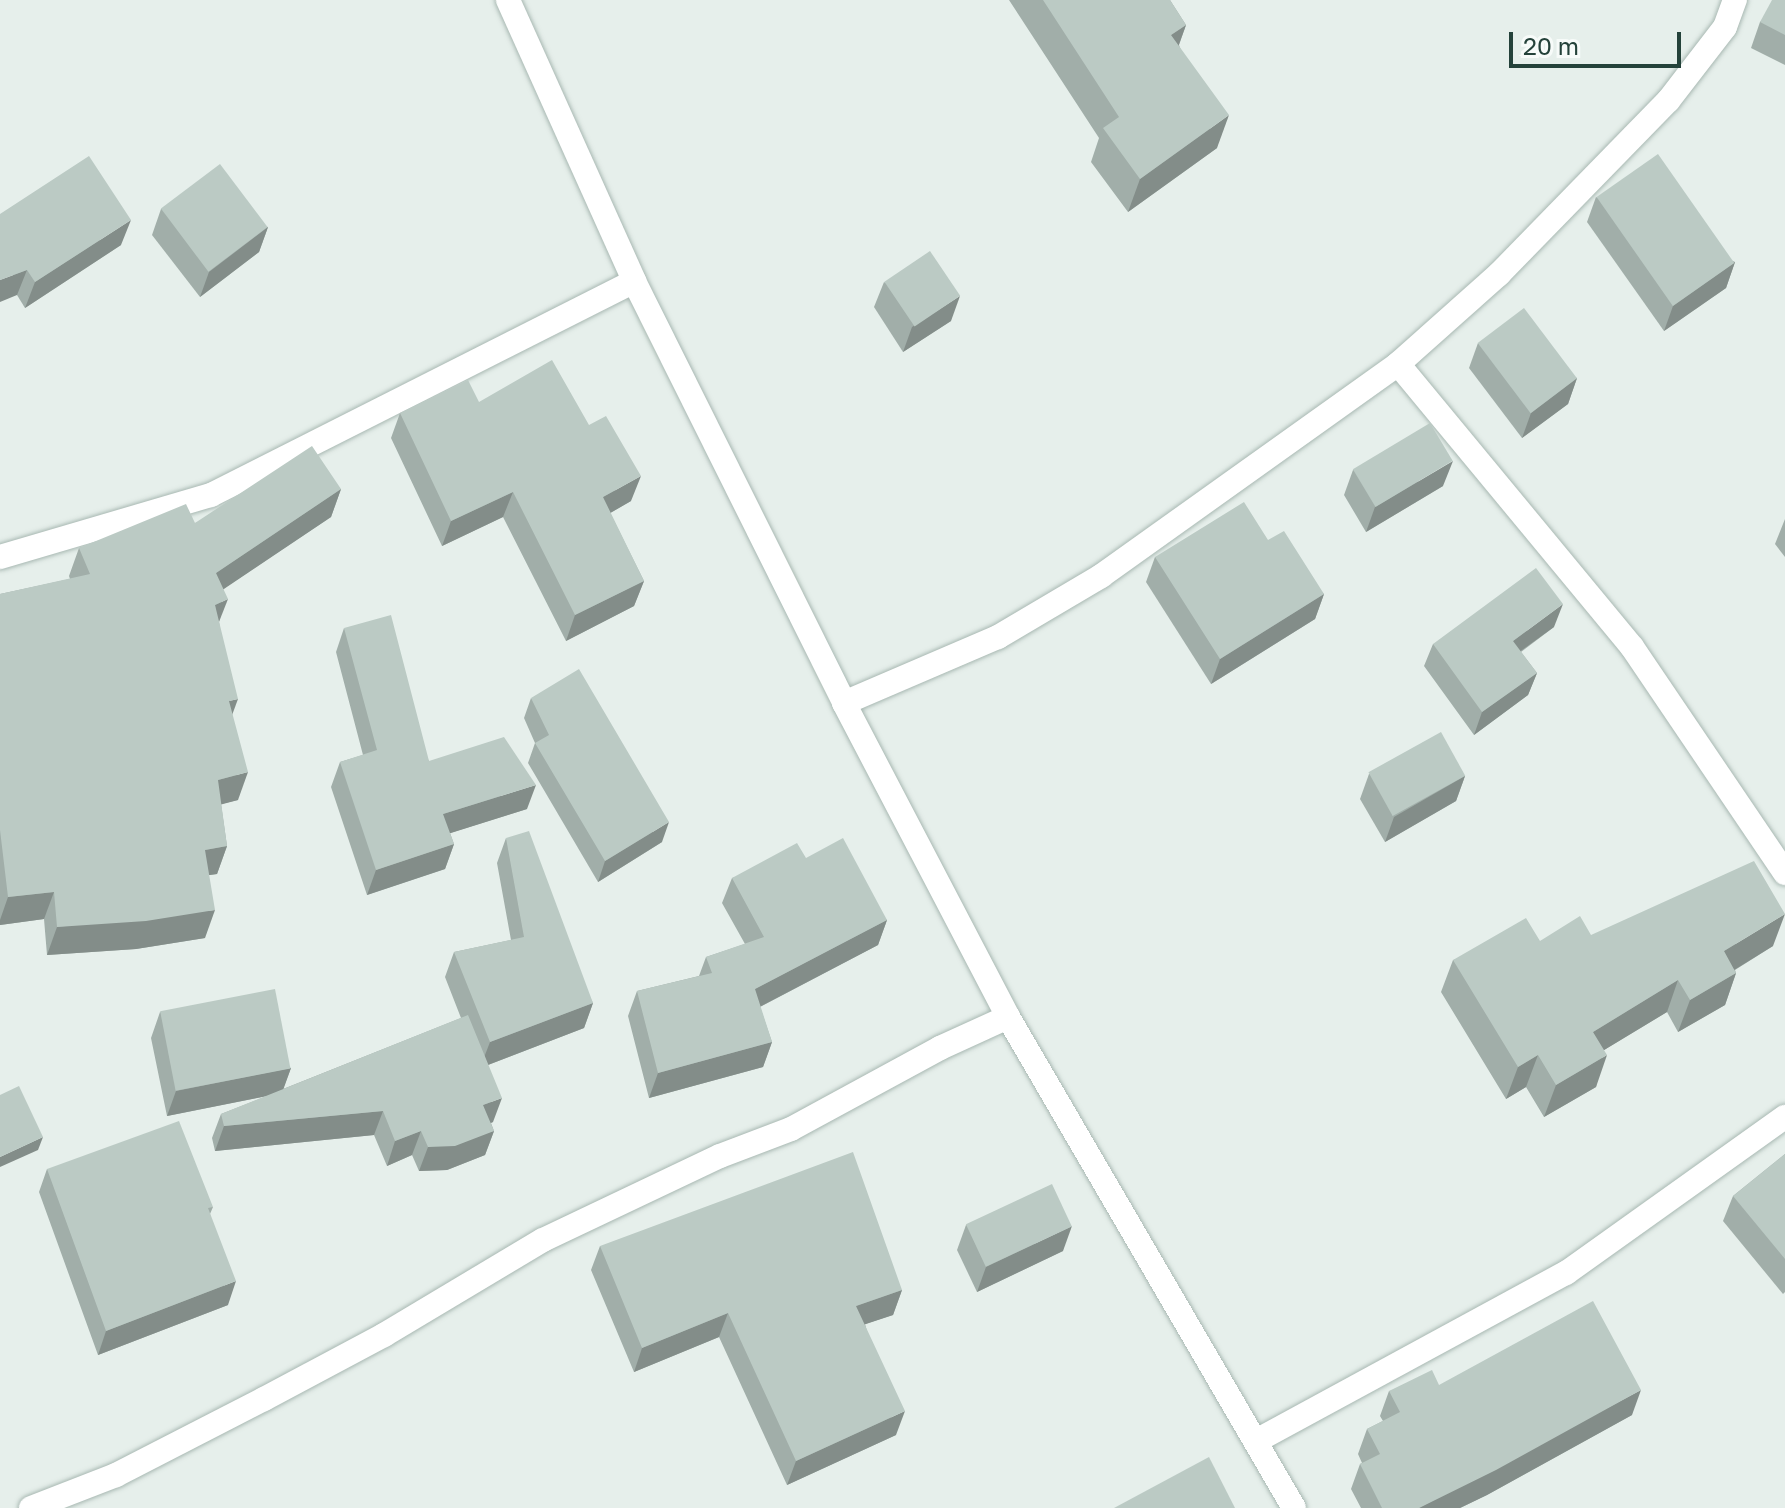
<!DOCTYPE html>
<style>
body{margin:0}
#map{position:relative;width:1785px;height:1508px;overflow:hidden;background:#e6efeb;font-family:"Golos Text",sans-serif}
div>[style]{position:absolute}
.roads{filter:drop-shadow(0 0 2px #a8b8b2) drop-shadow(0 0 2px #a8b8b2)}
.minor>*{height:24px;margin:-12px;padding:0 12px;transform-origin:12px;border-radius:12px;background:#fff}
.wall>*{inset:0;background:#a1aea9}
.shaded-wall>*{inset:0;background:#838d89}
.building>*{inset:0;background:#bbcac4;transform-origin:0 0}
span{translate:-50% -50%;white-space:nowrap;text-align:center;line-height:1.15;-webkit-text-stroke:8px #f7fbf9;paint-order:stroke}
.scale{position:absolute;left:1509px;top:32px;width:172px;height:36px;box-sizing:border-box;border:4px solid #24423a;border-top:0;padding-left:10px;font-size:24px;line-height:28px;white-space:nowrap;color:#24423a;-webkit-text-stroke:6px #f7fbf9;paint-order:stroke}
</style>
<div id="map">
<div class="roads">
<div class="minor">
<i style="left:508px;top:0;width:308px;rotate:65.8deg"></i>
<i style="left:634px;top:281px;width:471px;rotate:63.5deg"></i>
<i style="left:844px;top:703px;width:354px;rotate:62.4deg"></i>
<i style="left:1008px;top:1017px;width:568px;rotate:59.78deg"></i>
<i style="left:1398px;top:364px;width:367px;rotate:50.4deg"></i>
<i style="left:1632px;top:647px;width:273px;rotate:55.9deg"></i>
<i style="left:0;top:557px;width:220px;rotate:-16.4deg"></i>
<i style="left:211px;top:495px;width:474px;rotate:-26.8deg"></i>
<i style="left:844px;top:703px;width:168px;rotate:-23.2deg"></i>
<i style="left:998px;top:637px;width:120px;rotate:-30.6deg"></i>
<i style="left:1101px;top:576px;width:365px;rotate:-35.5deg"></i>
<i style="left:1398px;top:364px;width:135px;rotate:-41.7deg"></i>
<i style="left:1499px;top:274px;width:242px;rotate:-45.7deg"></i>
<i style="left:1668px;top:101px;width:93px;rotate:-52.4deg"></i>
<i style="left:1725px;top:27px;width:29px;rotate:-70deg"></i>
<i style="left:1256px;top:1441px;width:353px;rotate:-28.5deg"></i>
<i style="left:1566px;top:1273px;width:269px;rotate:-35.5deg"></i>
<i style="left:31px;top:1508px;width:91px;rotate:-21.2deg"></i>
<i style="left:116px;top:1475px;width:166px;rotate:-27.2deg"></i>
<i style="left:264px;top:1399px;width:136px;rotate:-28.1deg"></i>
<i style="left:384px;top:1335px;width:185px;rotate:-30.9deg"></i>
<i style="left:543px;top:1240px;width:196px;rotate:-25.4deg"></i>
<i style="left:720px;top:1156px;width:76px;rotate:-20.8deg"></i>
<i style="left:791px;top:1129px;width:170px;rotate:-28.5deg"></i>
<i style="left:940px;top:1048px;width:75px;rotate:-24.5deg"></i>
</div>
</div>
<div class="wall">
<i style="clip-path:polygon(1009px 0,1170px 0,1186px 25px,1179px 45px,1217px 148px,1128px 212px,1091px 162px,1099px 138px)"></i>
<i style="clip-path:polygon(1785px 0,1785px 65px,1751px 48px,1760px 22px)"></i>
<i style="clip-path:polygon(1596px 197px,1735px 262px,1726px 288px,1664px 331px,1587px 222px)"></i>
<i style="clip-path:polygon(161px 209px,268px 227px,259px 252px,200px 297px,152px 235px)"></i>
<i style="clip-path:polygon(0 214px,121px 245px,25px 308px,17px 295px)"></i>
<i style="clip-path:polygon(884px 282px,951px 321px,903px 352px,874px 307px)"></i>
<i style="clip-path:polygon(1478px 343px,1577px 378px,1568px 404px,1522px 438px,1469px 368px)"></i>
<i style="clip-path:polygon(479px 402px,631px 501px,610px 513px,644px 581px,634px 606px,566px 641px,503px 517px,442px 546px,391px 438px,400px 413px)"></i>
<i style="clip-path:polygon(1353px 470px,1443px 486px,1366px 532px,1344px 495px)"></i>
<i style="clip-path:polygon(341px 489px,331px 517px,223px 589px,219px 622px,232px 714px,238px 800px,221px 804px,227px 846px,217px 874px,209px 875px,205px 938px,136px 949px,47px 955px,44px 919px,0 925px,0 594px,70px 579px,69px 576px,79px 548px,195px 523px)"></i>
<i style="clip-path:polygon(1785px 519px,1785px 557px,1775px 544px)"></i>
<i style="clip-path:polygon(1268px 540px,1324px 594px,1315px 619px,1211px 684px,1146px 582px,1155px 557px)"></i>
<i style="clip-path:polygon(1554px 627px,1521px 652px,1537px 673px,1528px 695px,1474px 735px,1424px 666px,1433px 644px)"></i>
<i style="clip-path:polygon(344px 628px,429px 761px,527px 809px,450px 833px,454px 844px,445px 869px,367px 895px,331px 787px,340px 762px,363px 755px,336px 652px)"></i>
<i style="clip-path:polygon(531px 698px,662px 842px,598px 882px,528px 763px,535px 743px,524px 718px)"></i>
<i style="clip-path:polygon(1369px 774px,1465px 776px,1456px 801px,1385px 842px,1360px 799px)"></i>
<i style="clip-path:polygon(506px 838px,593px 1003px,584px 1028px,488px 1065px,493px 1122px,491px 1123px,494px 1131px,485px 1155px,447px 1170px,419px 1171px,412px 1155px,387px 1166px,374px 1135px,215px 1151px,212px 1138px,221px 1114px,267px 1096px,167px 1116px,151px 1038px,160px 1012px,291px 1068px,283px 1089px,461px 1018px,445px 977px,454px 952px,511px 940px,497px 863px)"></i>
<i style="clip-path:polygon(806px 858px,887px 920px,878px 945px,760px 1007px,772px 1042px,763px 1067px,649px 1098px,628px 1016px,637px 991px,699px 976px,706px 957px,745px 944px,722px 903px,732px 878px)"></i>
<i style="clip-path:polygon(1591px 935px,1773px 946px,1735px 970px,1736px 973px,1725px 1005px,1678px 1032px,1667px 1012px,1604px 1050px,1596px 1087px,1544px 1117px,1526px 1087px,1506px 1099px,1441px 992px,1453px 960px,1540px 941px)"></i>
<i style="clip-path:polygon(1785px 1154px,1785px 1292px,1783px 1294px,1723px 1221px,1733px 1196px)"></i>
<i style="clip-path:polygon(47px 1169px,213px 1207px,210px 1214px,228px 1305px,98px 1355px,39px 1192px)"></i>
<i style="clip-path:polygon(966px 1225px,1063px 1251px,977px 1292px,957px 1250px)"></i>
<i style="clip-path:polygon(600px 1246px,902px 1290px,893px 1315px,865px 1324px,896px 1435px,787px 1485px,719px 1337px,634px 1372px,591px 1270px)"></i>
<i style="clip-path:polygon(1439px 1385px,1632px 1415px,1487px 1495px,1460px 1508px,1361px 1508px,1351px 1489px,1360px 1464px,1362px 1463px,1358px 1454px,1367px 1429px,1383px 1421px,1380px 1416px,1389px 1391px)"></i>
</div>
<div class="shaded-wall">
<i style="clip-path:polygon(1186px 25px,1174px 58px,1171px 35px)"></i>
<i style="clip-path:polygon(1229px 115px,1217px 148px,1128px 212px,1140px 179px)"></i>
<i style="clip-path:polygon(131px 220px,121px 245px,25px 308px,35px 282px)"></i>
<i style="clip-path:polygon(268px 227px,259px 252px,200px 297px,209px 272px)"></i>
<i style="clip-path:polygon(1735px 262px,1726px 288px,1664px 331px,1673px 306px)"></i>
<i style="clip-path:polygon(27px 270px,17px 295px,0 302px,0 280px)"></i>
<i style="clip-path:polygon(960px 296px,951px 321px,903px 352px,912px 327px)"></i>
<i style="clip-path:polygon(1577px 378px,1568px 404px,1522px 438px,1531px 413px)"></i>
<i style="clip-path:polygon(1453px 461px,1443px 486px,1366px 532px,1375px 507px)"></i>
<i style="clip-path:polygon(641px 476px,631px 501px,593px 523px,603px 497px)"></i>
<i style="clip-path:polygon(341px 489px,331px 517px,206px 601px,216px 573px)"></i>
<i style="clip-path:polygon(513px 492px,503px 517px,442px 546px,451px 521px)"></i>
<i style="clip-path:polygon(644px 581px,634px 606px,566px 641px,575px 615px)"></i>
<i style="clip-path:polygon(1324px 594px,1315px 619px,1211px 684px,1220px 659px)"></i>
<i style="clip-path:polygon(228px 599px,217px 627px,215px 605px)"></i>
<i style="clip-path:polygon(1563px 604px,1554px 627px,1504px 663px,1513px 641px)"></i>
<i style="clip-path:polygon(1537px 673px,1528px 695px,1474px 735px,1482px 712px)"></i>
<i style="clip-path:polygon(238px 699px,228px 726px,229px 701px)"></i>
<i style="clip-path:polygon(248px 772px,238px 800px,208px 808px,218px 780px)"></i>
<i style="clip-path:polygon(1465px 776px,1456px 801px,1385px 842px,1394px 817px)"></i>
<i style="clip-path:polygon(536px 785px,527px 809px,435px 838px,443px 814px)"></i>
<i style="clip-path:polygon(669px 822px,662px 842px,598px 882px,605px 861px)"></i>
<i style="clip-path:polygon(454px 844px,445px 869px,367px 895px,376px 870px)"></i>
<i style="clip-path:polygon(227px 846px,217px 874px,195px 877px,205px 850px)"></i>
<i style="clip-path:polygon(54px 892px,44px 919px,0 925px,0 920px,8px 897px)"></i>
<i style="clip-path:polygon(215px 910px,205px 938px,136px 949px,47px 955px,57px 927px)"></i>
<i style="clip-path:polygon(1785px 914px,1773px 946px,1713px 983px,1724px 951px)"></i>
<i style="clip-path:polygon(887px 920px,878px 945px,746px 1014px,755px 989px)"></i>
<i style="clip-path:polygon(1736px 973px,1725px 1005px,1678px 1032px,1690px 1000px)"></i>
<i style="clip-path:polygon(1678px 980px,1667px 1012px,1581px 1064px,1593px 1032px)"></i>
<i style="clip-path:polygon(593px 1003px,584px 1028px,480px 1068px,490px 1042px)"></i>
<i style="clip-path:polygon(772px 1042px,763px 1067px,649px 1098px,658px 1073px)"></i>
<i style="clip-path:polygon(1538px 1055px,1526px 1087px,1506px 1099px,1518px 1067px)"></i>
<i style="clip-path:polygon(1607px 1055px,1596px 1087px,1544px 1117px,1556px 1085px)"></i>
<i style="clip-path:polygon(291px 1068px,282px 1093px,167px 1116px,176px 1091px)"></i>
<i style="clip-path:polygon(502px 1098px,493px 1122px,474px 1129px,483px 1105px)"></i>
<i style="clip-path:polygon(383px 1111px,374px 1135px,215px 1151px,224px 1126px)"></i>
<i style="clip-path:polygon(421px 1131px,412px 1155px,387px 1166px,395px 1141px)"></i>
<i style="clip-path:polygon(494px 1131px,485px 1155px,447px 1170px,419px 1171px,428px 1147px)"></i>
<i style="clip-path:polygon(43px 1137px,38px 1150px,0 1167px,0 1157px)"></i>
<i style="clip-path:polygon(1072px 1226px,1063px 1251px,977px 1292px,986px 1267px)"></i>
<i style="clip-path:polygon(236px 1281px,228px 1305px,98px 1355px,106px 1331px)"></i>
<i style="clip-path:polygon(902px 1290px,893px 1315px,848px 1330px,856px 1306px)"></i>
<i style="clip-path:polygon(728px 1313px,719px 1337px,634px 1372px,642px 1348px)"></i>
<i style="clip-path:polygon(1641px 1390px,1632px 1415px,1487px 1495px,1460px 1508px,1419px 1508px)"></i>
<i style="clip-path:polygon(905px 1411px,896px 1435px,787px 1485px,796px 1461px)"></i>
</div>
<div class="building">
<i style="clip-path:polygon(1043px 0,1170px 0,1186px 25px,1171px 35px,1229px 115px,1140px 179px,1103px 128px,1119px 117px)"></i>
<i style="clip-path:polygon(1772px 0,1785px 0,1785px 35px,1760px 22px)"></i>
<i style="left:1658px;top:154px;width:133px;height:75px;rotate:55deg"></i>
<i style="clip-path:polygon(89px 156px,131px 220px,35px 282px,27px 270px,0 280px,0 214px)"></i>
<i style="left:220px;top:164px;width:79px;height:74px;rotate:53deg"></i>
<i style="left:930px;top:251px;width:54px;height:55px;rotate:56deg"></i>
<i style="left:1524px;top:308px;width:88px;height:58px;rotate:53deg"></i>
<i style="clip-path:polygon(552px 360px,589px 425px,606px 416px,641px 476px,603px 497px,644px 581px,575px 615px,513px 492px,451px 521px,400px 413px,468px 380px,479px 402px)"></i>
<i style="left:1430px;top:423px;width:44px;height:90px;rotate:59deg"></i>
<i style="clip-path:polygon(312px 446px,341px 489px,216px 573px,228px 599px,215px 605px,238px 699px,229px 701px,248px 772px,218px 780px,227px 846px,205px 850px,215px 910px,146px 921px,57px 927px,54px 892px,8px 897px,0 830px,0 594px,90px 574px,79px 548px,186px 504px,195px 523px)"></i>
<i style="clip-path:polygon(1244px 502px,1268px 540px,1284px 531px,1324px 594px,1220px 659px,1155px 557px)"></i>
<i style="clip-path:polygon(1536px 568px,1563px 604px,1513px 641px,1537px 673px,1482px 712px,1433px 644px)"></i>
<i style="clip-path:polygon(391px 615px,429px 761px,504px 737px,536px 785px,443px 814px,454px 844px,376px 870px,340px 762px,377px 750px,344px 628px)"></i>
<i style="clip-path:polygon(579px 669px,669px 822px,605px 861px,535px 743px,549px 735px,531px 698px)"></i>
<i style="left:1441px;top:732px;width:50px;height:83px;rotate:61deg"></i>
<i style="clip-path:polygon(529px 831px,593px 1003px,490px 1042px,454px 952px,524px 937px,506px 838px)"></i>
<i style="clip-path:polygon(843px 838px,887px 920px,755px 989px,772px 1042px,658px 1073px,637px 991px,712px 973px,706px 957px,764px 937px,732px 878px,797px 843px,806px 858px)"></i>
<i style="clip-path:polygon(1754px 861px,1785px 914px,1724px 951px,1736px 973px,1690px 1000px,1678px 980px,1593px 1032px,1607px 1055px,1556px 1085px,1538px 1055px,1518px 1067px,1453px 960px,1526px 918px,1540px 941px,1580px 916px,1591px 935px)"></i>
<i style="left:275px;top:989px;width:81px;height:117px;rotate:79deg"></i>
<i style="clip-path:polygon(468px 1015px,502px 1098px,483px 1105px,494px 1131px,455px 1146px,428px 1147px,421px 1131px,395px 1141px,383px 1111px,224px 1126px,221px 1114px)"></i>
<i style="clip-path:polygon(19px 1086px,43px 1137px,0 1157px,0 1095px)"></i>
<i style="clip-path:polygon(179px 1121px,213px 1207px,208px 1208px,236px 1281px,106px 1331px,47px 1169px)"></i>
<i style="clip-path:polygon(853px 1152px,902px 1290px,856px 1306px,905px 1411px,796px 1461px,728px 1313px,642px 1348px,600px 1246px)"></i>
<i style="clip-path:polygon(1785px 1154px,1785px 1259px,1733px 1196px)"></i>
<i style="left:1052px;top:1184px;width:47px;height:95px;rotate:65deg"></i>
<i style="clip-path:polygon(1593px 1301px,1641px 1390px,1496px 1470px,1419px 1508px,1382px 1508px,1360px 1464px,1380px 1454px,1367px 1429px,1400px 1412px,1389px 1391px,1432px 1370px,1439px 1385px)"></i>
<i style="clip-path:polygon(1209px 1457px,1235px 1508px,1114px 1508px)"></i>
</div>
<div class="scale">20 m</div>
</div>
